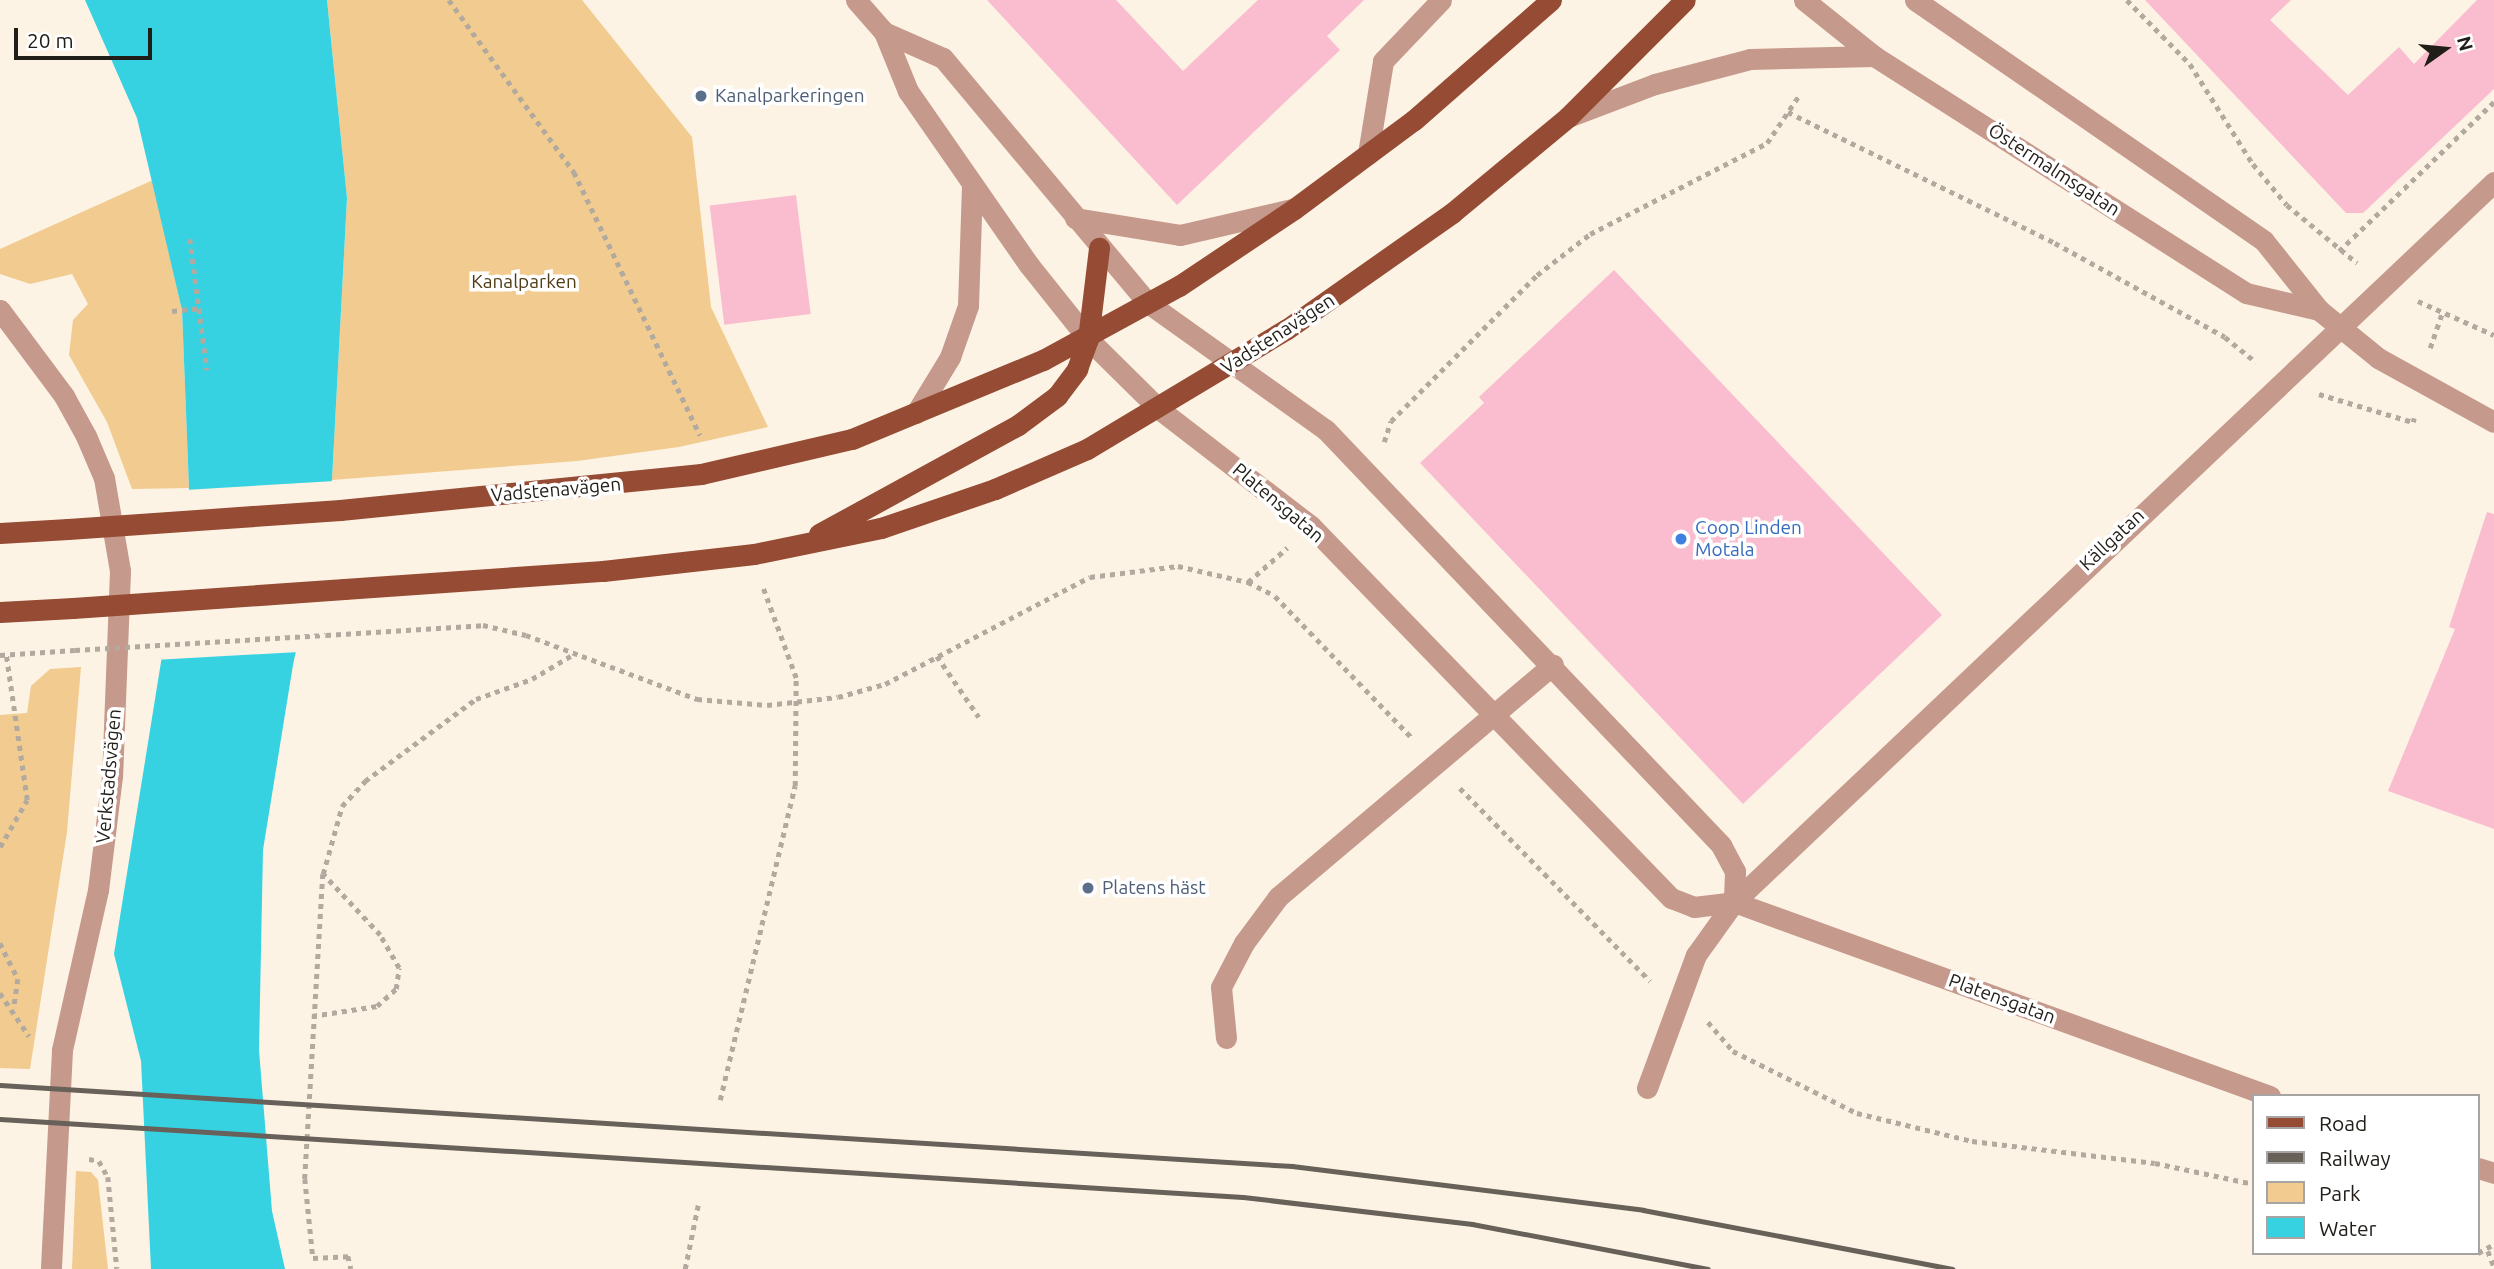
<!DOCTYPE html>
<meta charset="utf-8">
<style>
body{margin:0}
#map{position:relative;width:2494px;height:1269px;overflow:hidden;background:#fdf3e4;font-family:Ubuntu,sans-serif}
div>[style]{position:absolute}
.green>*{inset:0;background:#f1cb8f}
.water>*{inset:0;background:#36d2e2}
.pier>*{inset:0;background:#fdf3e4}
.building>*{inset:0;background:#fabccf;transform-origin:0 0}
.path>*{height:4.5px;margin-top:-2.25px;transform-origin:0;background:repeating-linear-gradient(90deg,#b2aa9f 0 5px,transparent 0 10px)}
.minor>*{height:21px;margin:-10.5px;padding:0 10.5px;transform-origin:10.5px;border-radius:10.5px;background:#c5998c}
.major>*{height:21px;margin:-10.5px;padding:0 10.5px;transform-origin:10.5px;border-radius:10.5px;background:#954b34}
.rail>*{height:5px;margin:-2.5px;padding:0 2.5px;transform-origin:2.5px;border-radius:2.5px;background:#676159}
.path-bridge>*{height:4.5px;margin-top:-2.25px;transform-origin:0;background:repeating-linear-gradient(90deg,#b2aa9f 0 5px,transparent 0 10px)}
.major-bridge>*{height:21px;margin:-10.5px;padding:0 10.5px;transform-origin:10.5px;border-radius:10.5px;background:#954b34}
.dots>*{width:19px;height:19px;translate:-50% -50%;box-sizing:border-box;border:4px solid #fff;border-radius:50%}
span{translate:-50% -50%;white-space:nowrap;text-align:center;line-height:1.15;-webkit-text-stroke:7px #fff;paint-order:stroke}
.service-label{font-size:19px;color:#4e5e75}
.left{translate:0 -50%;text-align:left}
.street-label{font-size:19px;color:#211d18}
.park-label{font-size:19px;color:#523c15}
.shop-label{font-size:19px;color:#366cbe}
.legend{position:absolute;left:2252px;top:1094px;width:228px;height:161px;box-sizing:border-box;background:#fff;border:2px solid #a6a5a3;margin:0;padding:9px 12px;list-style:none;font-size:21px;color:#211d18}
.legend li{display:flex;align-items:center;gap:14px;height:35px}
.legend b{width:35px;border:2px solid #a6a5a3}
.north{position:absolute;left:2410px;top:14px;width:70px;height:70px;-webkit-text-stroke:5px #fff;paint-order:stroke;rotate:75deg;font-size:19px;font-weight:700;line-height:28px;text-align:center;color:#211d18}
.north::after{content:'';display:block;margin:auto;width:24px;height:32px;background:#211d18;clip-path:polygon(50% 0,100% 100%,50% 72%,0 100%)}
.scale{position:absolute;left:14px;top:28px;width:138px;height:32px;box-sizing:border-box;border:4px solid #211d18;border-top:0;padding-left:9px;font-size:21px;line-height:24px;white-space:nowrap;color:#211d18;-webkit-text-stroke:5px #fff;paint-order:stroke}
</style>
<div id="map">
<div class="green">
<i style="clip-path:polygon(327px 0,582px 0,692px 137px,711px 307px,768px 427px,679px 447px,577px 461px,332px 480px,347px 198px)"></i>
<i style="clip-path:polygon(153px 180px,182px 310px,189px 488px,132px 489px,107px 422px,69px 355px,73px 320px,88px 304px,72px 274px,30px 284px,0 274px,0 249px)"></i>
<i style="clip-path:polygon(81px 667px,67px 832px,30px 1069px,0 1068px,0 715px,27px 713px,31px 686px,50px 669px)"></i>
<i style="clip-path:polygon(76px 1171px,91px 1172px,98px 1180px,108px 1269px,72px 1269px)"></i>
</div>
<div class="water">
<i style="clip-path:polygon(85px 0,327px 0,347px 198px,332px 480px,293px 665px,263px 850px,259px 1050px,272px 1211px,285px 1269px,151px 1269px,141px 1061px,114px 954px,189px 488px,182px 310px,137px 118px)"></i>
</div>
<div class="pier">
<i style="clip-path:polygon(335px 481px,299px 652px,154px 660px,185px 490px)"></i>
</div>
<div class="building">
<i style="clip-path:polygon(987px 0,1116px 0,1183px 71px,1258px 0,1364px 0,1327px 36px,1340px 50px,1177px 205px)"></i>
<i style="clip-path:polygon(2145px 0,2291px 0,2270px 20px,2348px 95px,2399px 47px,2414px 64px,2477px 0,2494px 0,2494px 89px,2363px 213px,2346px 213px)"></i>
<i style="left:796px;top:195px;width:120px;height:87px;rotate:83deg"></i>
<i style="clip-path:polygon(1614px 270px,1942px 615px,1743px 804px,1420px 463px,1484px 403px,1479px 397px)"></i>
<i style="clip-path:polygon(2487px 512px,2494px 514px,2494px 829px,2388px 791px,2455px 629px,2449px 627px)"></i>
</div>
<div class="path">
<i style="left:449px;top:0;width:213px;rotate:54deg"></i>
<i style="left:574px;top:172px;width:292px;rotate:64.4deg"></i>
<i style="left:2127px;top:0;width:90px;rotate:45.5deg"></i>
<i style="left:2190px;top:64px;width:118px;rotate:57.8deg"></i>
<i style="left:2253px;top:164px;width:53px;rotate:50.3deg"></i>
<i style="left:2287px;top:205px;width:91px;rotate:39.6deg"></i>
<i style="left:1788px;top:112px;width:297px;rotate:26.1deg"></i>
<i style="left:2055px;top:243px;width:194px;rotate:28.9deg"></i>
<i style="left:2225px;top:337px;width:40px;rotate:39deg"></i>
<i style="left:190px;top:239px;width:132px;rotate:82.6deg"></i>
<i style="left:2339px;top:251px;width:215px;rotate:-43.9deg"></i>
<i style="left:2418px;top:301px;width:83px;rotate:24.1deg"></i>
<i style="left:172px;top:311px;width:27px;rotate:-6deg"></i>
<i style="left:2430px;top:348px;width:37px;rotate:-71deg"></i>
<i style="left:2319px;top:394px;width:98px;rotate:16.6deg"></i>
<i style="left:2413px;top:422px;width:4px;rotate:-76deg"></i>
<i style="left:1384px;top:442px;width:22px;rotate:-72deg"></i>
<i style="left:1391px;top:421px;width:206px;rotate:-45deg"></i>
<i style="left:1537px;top:275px;width:67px;rotate:-37.7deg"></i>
<i style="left:1590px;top:234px;width:199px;rotate:-27.2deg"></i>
<i style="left:1767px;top:143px;width:59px;rotate:-56deg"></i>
<i style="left:1248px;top:582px;width:52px;rotate:-41.1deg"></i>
<i style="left:326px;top:635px;width:157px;rotate:-3.6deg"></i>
<i style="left:483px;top:625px;width:44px;rotate:13.1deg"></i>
<i style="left:526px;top:635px;width:183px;rotate:20.5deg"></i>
<i style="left:697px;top:699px;width:70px;rotate:4.9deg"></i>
<i style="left:767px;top:705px;width:71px;rotate:-6.4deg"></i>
<i style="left:838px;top:697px;width:49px;rotate:-15.5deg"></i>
<i style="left:885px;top:684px;width:231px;rotate:-27.6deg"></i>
<i style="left:1090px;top:577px;width:89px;rotate:-7.1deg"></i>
<i style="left:1178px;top:566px;width:72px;rotate:12.9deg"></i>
<i style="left:1248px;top:582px;width:30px;rotate:27deg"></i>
<i style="left:1275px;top:596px;width:199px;rotate:46deg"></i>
<i style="left:0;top:655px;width:75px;rotate:-3.8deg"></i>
<i style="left:937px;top:656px;width:74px;rotate:55.5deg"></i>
<i style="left:1460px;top:788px;width:271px;rotate:45.4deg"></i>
<i style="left:0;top:847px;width:54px;rotate:-60.1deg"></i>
<i style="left:27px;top:800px;width:148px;rotate:-98.2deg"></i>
<i style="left:323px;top:874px;width:306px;rotate:93.4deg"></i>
<i style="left:305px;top:1179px;width:79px;rotate:84.2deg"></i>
<i style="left:313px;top:1258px;width:35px;rotate:-3deg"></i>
<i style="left:348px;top:1256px;width:13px;rotate:77deg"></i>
<i style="left:0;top:943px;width:40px;rotate:63.4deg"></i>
<i style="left:18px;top:979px;width:30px;rotate:98deg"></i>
<i style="left:0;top:993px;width:52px;rotate:56deg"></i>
<i style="left:312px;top:1016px;width:66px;rotate:-8.7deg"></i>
<i style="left:377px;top:1006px;width:25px;rotate:-42deg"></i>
<i style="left:396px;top:989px;width:21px;rotate:-82deg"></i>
<i style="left:399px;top:968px;width:38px;rotate:-120deg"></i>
<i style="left:380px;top:935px;width:83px;rotate:-133.1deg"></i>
<i style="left:323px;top:874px;width:71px;rotate:-74.4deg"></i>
<i style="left:342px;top:806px;width:34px;rotate:-47deg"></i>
<i style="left:365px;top:781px;width:138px;rotate:-36.5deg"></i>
<i style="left:476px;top:699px;width:59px;rotate:-19.7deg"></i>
<i style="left:532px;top:679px;width:49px;rotate:-30.8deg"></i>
<i style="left:1708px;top:1022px;width:38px;rotate:49deg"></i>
<i style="left:1733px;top:1051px;width:139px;rotate:26.6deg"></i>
<i style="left:1857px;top:1113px;width:118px;rotate:13.7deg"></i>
<i style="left:1972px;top:1141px;width:184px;rotate:6.9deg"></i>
<i style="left:2155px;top:1163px;width:101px;rotate:12deg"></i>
<i style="left:720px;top:1100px;width:323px;rotate:-76.6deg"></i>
<i style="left:795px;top:786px;width:108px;rotate:-89.5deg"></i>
<i style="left:796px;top:678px;width:96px;rotate:-110.1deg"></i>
<i style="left:89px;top:1159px;width:10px;rotate:11deg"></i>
<i style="left:99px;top:1161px;width:18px;rotate:61deg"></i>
<i style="left:108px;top:1177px;width:92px;rotate:84.4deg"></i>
<i style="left:2488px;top:1251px;width:17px;rotate:69deg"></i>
<i style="left:2454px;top:1253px;width:23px"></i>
<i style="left:2478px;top:1253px;width:18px;rotate:-29deg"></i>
<i style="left:685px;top:1269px;width:65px;rotate:-78.5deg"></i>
</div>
<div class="minor">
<i style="left:856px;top:0;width:43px;rotate:48.8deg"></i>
<i style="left:884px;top:32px;width:64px;rotate:67.9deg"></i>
<i style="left:908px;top:91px;width:212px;rotate:55.2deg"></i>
<i style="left:1029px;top:265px;width:95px;rotate:51.4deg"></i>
<i style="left:1088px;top:339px;width:100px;rotate:44.6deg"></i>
<i style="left:1159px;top:409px;width:192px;rotate:37.6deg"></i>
<i style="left:1311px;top:526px;width:518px;rotate:45.94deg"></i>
<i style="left:1671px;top:898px;width:25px;rotate:21deg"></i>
<i style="left:1694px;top:907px;width:40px;rotate:-7.1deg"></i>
<i style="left:1734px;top:902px;width:570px;rotate:19.9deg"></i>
<i style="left:1804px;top:0;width:90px;rotate:38.7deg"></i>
<i style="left:1874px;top:56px;width:441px;rotate:32.5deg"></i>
<i style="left:2246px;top:293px;width:75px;rotate:13.1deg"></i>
<i style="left:1915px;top:0;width:424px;rotate:34.6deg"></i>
<i style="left:2264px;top:241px;width:88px;rotate:51.4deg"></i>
<i style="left:2319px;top:310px;width:76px;rotate:39.1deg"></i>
<i style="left:2378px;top:358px;width:132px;rotate:28.9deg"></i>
<i style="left:884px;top:32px;width:64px;rotate:23.8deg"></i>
<i style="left:943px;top:58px;width:319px;rotate:50.1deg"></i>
<i style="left:1148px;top:303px;width:219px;rotate:35.5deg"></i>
<i style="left:1326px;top:430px;width:573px;rotate:46.41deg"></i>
<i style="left:1721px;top:845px;width:30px;rotate:62deg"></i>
<i style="left:1735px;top:871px;width:31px;rotate:92deg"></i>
<i style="left:1568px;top:117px;width:93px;rotate:-20.8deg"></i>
<i style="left:1655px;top:84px;width:98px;rotate:-14.7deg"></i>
<i style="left:1750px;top:59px;width:124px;rotate:-1.4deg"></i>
<i style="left:1368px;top:154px;width:94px;rotate:-80.8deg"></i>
<i style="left:1383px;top:61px;width:84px;rotate:-46.4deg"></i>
<i style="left:1075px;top:218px;width:106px;rotate:9.2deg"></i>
<i style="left:1180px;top:235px;width:115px;rotate:-13.1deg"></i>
<i style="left:0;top:310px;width:107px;rotate:53.3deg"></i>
<i style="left:64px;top:396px;width:46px;rotate:61.2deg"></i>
<i style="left:86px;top:436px;width:46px;rotate:66.8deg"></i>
<i style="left:104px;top:478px;width:94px;rotate:80.2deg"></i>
<i style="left:120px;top:571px;width:205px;rotate:92.2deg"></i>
<i style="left:112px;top:776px;width:115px;rotate:97deg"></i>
<i style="left:98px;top:890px;width:164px;rotate:102.7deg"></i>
<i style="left:62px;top:1050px;width:219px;rotate:92.9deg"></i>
<i style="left:916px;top:413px;width:66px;rotate:-58.7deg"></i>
<i style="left:950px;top:357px;width:54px;rotate:-70.6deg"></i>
<i style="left:968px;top:306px;width:122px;rotate:-88.1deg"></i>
<i style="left:1226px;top:1038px;width:51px;rotate:-95.6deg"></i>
<i style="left:1221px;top:987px;width:50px;rotate:-62.4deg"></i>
<i style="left:1244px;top:943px;width:57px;rotate:-53.5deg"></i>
<i style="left:1278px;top:897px;width:360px;rotate:-40.2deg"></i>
<i style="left:1647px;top:1088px;width:142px;rotate:-69.8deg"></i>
<i style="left:1696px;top:955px;width:65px;rotate:-54.4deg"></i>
<i style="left:1734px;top:902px;width:1047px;rotate:-43.45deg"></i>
<i style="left:2478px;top:1168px;width:17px;rotate:17deg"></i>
</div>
<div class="major">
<i style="left:340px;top:510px;width:363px;rotate:-5.7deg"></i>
<i style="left:701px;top:474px;width:155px;rotate:-13.1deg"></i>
<i style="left:852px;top:439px;width:207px;rotate:-22.5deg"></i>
<i style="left:1043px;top:360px;width:155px;rotate:-28.6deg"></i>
<i style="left:1179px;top:286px;width:138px;rotate:-33.8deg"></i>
<i style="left:1294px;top:209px;width:149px;rotate:-36.6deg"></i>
<i style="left:1414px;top:120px;width:182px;rotate:-41.2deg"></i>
<i style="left:0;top:533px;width:68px;rotate:-3.4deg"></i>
<i style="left:819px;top:534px;width:227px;rotate:-28.7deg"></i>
<i style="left:1018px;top:425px;width:49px;rotate:-36.6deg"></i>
<i style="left:1057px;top:396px;width:34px;rotate:-53deg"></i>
<i style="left:1077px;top:369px;width:32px;rotate:-70deg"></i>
<i style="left:1088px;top:339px;width:92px;rotate:-83.1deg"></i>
<i style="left:344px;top:589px;width:260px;rotate:-4deg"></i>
<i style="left:603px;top:571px;width:152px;rotate:-6.4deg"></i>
<i style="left:754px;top:554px;width:130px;rotate:-11.6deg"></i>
<i style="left:881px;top:528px;width:120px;rotate:-18.9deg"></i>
<i style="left:995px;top:489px;width:100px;rotate:-23.5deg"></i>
<i style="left:1087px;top:449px;width:233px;rotate:-31deg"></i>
<i style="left:1287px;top:329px;width:202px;rotate:-35.1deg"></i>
<i style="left:1452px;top:213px;width:151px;rotate:-39.6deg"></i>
<i style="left:1568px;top:117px;width:165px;rotate:-45deg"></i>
<i style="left:0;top:612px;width:73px;rotate:-3.1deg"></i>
</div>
<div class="rail">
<i style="left:0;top:1085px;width:1295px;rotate:3.59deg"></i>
<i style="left:1292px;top:1166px;width:354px;rotate:7.1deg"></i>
<i style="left:1643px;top:1210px;width:315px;rotate:10.8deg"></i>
<i style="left:0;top:1119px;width:1245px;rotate:3.59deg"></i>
<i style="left:1243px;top:1197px;width:231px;rotate:6.7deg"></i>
<i style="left:1472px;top:1224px;width:240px;rotate:10.8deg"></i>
</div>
<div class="path-bridge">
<i style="left:75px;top:650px;width:251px;rotate:-3.4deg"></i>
</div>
<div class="major-bridge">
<i style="left:68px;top:529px;width:273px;rotate:-4deg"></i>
<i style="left:73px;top:608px;width:272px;rotate:-4deg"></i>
</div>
<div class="dots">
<i style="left:701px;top:96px;background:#5c6f8a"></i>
<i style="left:1681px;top:539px;background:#3f7fe0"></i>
<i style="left:1088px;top:888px;background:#5c6f8a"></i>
</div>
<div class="service-label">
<span class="left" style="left:715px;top:96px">Kanalparkeringen</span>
<span class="left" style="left:1102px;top:888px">Platens häst</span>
</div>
<div class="street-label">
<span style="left:2054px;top:170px;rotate:33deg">Östermalmsgatan</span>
<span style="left:1278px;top:334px;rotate:-33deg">Vadstenavägen</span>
<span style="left:556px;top:490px;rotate:-5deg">Vadstenavägen</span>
<span style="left:1278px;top:503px;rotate:40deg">Platensgatan</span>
<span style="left:2112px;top:540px;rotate:-43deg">Källgatan</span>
<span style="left:109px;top:776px;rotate:-85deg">Verkstadsvägen</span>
<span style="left:2002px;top:999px;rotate:20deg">Platensgatan</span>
</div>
<div class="park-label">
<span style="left:524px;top:282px">Kanalparken</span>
</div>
<div class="shop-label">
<span class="left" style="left:1695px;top:539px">Coop Linden<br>Motala</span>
</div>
<ul class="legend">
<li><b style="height:9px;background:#954b34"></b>Road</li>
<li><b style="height:9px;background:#676159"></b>Railway</li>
<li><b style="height:19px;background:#f1cb8f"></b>Park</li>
<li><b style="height:19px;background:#36d2e2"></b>Water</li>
</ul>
<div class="north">N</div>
<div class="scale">20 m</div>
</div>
